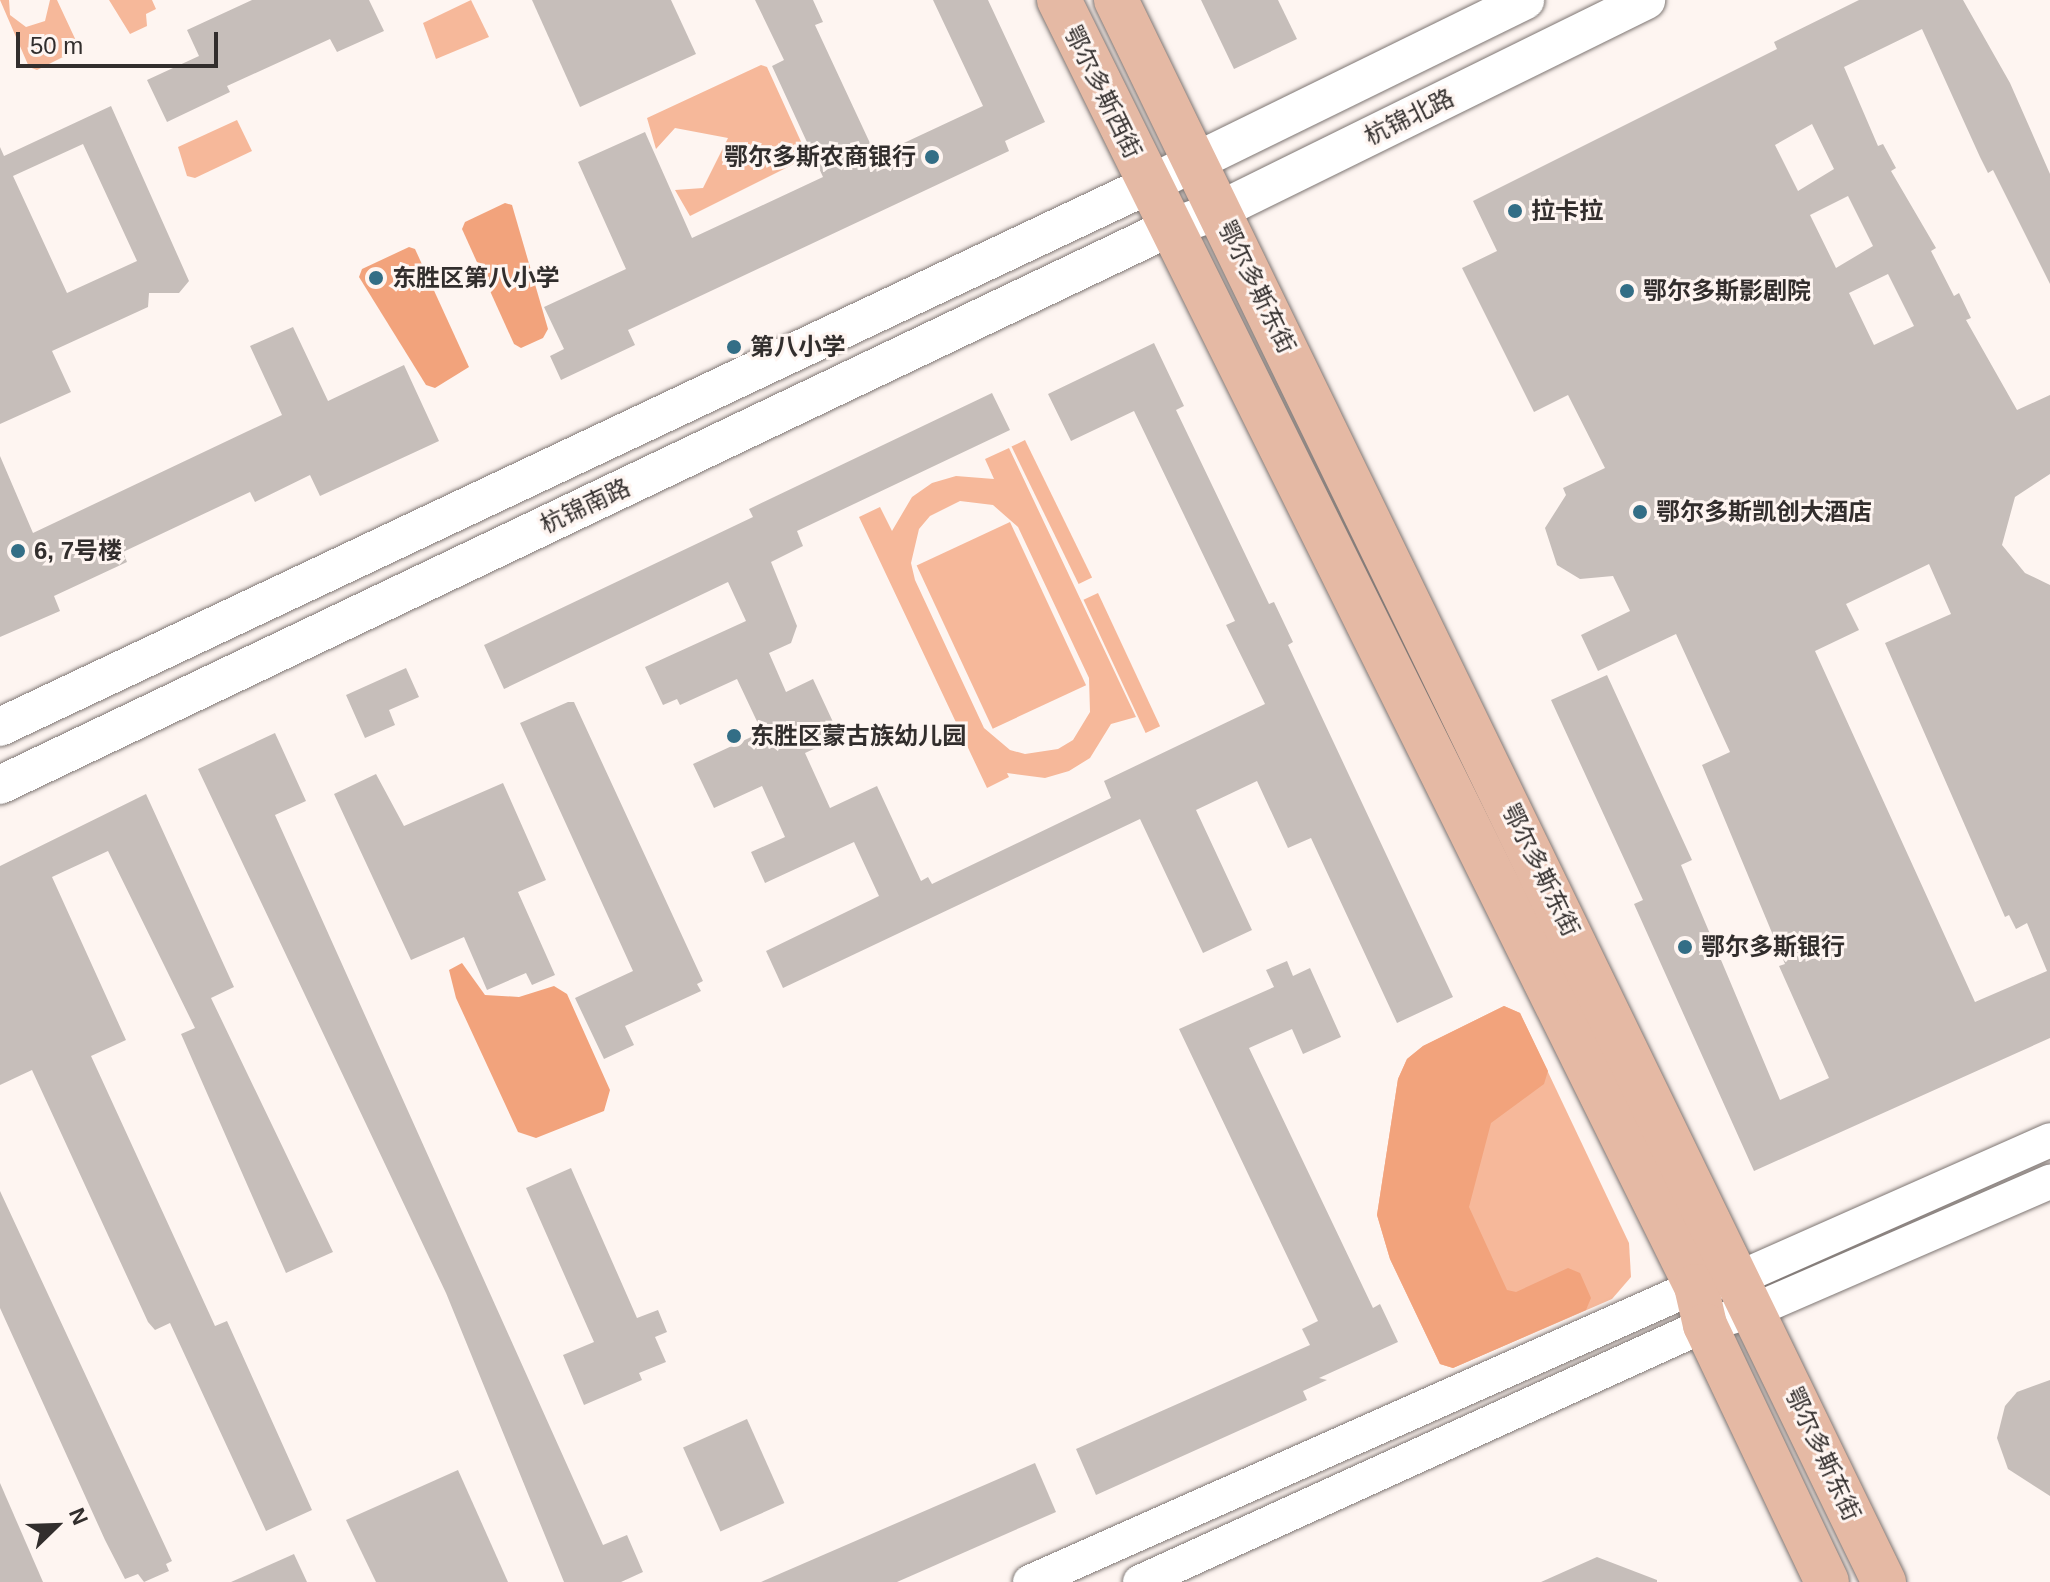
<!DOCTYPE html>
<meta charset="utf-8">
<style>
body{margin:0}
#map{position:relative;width:2050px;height:1582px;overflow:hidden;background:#fef5f1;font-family:Helvetica,"Noto Sans SC",sans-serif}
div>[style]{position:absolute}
.green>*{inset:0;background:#f6b89a;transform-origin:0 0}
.forest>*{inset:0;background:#f2a37c}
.building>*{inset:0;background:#c6beba;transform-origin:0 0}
.roads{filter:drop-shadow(0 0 2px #7e7673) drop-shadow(0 0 2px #7e7673)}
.tertiary>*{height:34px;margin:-17px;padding:0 17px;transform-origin:17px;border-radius:17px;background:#fff}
.secondary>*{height:38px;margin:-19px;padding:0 19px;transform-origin:19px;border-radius:19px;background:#fff}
.primary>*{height:44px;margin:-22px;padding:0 22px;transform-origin:22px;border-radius:22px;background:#e5b9a4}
.dots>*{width:22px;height:22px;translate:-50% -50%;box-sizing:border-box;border:4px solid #fef5f1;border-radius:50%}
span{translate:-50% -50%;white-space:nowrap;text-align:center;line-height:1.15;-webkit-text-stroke:6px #fef5f1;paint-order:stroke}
.street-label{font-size:24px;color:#322e2d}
.poi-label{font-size:24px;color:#322e2d;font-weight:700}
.right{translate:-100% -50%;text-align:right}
.left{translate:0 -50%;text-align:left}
.north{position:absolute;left:16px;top:1486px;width:80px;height:80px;-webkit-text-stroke:6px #fef5f1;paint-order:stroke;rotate:67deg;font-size:22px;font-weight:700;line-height:32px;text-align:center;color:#322e2d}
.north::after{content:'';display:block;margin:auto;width:28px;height:36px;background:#322e2d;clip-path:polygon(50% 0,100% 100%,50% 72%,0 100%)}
.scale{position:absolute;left:16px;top:32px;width:202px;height:36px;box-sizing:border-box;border:4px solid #322e2d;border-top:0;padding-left:10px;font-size:24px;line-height:28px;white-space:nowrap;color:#322e2d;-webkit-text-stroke:6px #fef5f1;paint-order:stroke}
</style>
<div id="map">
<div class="green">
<i style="clip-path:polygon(0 0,9px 0,10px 15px,26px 27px,45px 21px,50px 0,57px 0,78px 45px,75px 51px,37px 70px,29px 67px)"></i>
<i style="clip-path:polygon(109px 0,152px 0,156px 9px,146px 14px,147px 26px,130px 34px)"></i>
<i style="clip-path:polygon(471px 0,489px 37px,436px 59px,423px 23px)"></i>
<i style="clip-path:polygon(761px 65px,767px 67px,808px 157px,690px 216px,675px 190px,703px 188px,728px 138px,675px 128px,656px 149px,647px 118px)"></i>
<i style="clip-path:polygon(237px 120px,252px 151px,195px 178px,187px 176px,178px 147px)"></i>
<i style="left:1025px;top:440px;width:153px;height:15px;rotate:64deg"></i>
<i style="clip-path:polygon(evenodd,1009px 448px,1136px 717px,1111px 724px,1090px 758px,1069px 771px,1045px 778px,1007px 773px,1009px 777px,987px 788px,859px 517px,880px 507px,892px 531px,912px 497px,932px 483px,956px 476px,994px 479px,985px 459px,1009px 448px,960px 501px,993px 505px,1018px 527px,1089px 678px,1090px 712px,1073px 740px,1058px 749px,1025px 754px,1010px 750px,984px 728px,915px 580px,911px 563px,919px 529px,930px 516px,960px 501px)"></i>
<i style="left:1010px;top:522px;width:180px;height:103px;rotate:65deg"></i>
<i style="left:1098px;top:593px;width:147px;height:16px;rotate:65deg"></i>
<i style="clip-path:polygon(1504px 1006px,1520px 1013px,1629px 1243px,1631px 1277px,1612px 1299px,1453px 1368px,1440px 1364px,1390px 1259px,1377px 1215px,1398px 1079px,1407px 1059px,1423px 1046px)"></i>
</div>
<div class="forest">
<i style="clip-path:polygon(505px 203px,512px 205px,548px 329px,543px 338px,521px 348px,514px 344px,462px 229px,465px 222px)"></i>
<i style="clip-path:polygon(409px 247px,415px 249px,469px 367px,435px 388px,426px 385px,359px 277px,362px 269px)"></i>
<i style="clip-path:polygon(462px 963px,485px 995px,519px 997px,554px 986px,567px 994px,610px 1090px,604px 1111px,536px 1138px,518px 1132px,456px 998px,449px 970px)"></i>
<i style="clip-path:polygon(1504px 1006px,1520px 1013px,1548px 1071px,1544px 1084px,1491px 1123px,1469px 1207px,1507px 1290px,1516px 1292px,1568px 1268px,1580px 1273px,1591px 1298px,1586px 1310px,1453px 1368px,1440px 1364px,1390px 1259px,1377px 1215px,1398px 1079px,1407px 1059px,1423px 1046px)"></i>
</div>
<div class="building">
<i style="clip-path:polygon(252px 0,369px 0,384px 31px,337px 52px,330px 39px,227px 86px,230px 92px,167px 122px,147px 80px,199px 56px,187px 30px)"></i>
<i style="clip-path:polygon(532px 0,671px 0,696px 54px,580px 107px)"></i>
<i style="clip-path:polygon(755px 0,813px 0,823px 22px,815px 25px,876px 156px,983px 106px,933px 0,988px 0,1045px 122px,1005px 141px,1009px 151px,628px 330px,635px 345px,561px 380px,550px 356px,564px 349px,544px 307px,626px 269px,578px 162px,645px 132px,692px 238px,823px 177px,772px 66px,784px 60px)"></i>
<i style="clip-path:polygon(1201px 0,1278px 0,1297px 39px,1234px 69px)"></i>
<i style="clip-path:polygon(evenodd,1859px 0,1963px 0,2010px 83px,2050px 174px,2050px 284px,1993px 170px,1988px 173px,1980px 157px,1922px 29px,1844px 67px,1878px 146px,1883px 144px,1896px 168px,1891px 171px,1936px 248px,1931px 251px,1954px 296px,1959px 293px,1971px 318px,1966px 320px,2017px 410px,2050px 395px,2050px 474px,2015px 497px,2002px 545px,2025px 573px,2050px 585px,2050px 1038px,1754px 1171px,1634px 904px,1643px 900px,1551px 700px,1607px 675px,1692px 860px,1681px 865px,1780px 1100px,1829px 1078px,1779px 966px,1785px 964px,1702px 765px,1730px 752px,1676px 634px,1598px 671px,1581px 635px,1630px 611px,1613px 576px,1580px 579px,1557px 565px,1545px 528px,1566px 495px,1563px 488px,1605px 468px,1568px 395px,1534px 412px,1462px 268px,1497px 251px,1473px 201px,1777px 49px,1774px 42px,1859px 0,1812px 124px,1834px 169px,1798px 191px,1775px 145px,1812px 124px,1859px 0,1848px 196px,1873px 246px,1836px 268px,1810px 215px,1848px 196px,1859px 0,1888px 274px,1914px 326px,1874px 345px,1849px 293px,1888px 274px,1859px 0,1929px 564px,1951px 614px,1885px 643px,2005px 917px,2009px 915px,2016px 929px,2027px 923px,2047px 971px,1975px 1002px,1815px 651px,1859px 630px,1846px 604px,1929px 564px)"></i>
<i style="clip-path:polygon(evenodd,111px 106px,189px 281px,179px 293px,149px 293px,148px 307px,52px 351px,71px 392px,0 424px,0 147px,4px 156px,111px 106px,83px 144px,137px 261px,67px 293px,13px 176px,83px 144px)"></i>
<i style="clip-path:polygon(293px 327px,328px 401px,404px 365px,439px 441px,320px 496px,310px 475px,255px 502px,250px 492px,123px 552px,127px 562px,54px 596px,60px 611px,0 637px,0 456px,33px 533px,282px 415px,250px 346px)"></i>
<i style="clip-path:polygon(1154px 343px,1184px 406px,1176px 410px,1269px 604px,1274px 602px,1293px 642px,1288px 645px,1453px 997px,1397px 1023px,1311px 838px,1288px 848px,1257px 781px,1196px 810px,1252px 930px,1203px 953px,1140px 819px,783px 988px,766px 951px,879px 896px,854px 842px,765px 883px,751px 852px,785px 837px,762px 786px,714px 808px,693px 764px,762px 732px,737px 679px,680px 705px,677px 699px,663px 705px,645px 667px,746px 621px,728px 582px,504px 689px,484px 645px,753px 517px,749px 509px,992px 393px,1010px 430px,797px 531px,803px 546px,771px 562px,797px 626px,791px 643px,769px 653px,786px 692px,813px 679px,840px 737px,805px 753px,830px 808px,877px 786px,921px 881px,928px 877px,932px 884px,1111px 798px,1104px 781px,1265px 704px,1226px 625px,1235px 621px,1134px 411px,1071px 441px,1048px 394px)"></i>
<i style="clip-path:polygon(406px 668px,419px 697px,389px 710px,395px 725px,365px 738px,346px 695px)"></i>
<i style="clip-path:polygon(568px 702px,574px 702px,703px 981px,697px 984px,701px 991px,625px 1026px,634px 1045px,604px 1059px,575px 998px,633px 971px,520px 723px)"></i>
<i style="clip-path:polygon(275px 733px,306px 801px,275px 815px,603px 1545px,627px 1535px,643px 1572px,621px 1582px,564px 1582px,446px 1293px,198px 769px)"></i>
<i style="clip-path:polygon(376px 774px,404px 826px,503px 783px,546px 880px,518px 892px,555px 975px,532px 985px,526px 973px,487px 990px,464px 937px,411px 960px,334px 794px)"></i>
<i style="clip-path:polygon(146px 794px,234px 987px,211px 998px,333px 1252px,286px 1273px,181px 1034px,195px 1028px,108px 851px,52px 877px,126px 1040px,91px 1056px,215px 1326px,227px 1321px,312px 1510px,266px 1531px,170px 1323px,155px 1330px,148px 1322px,32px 1070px,0 1085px,0 866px)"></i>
<i style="clip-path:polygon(1287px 961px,1293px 976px,1310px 968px,1341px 1037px,1303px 1054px,1292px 1029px,1249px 1048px,1373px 1308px,1380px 1304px,1398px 1342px,1319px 1378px,1327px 1380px,1303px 1391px,1307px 1400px,1096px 1495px,1076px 1449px,1310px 1345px,1302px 1329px,1318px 1321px,1179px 1029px,1274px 987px,1266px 970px)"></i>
<i style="clip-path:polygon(571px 1168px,637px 1318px,658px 1310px,667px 1332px,655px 1337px,666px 1362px,639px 1373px,642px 1380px,584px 1405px,563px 1355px,594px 1342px,526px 1188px)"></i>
<i style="clip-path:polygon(0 1191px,172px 1561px,166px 1564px,169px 1571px,144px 1582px,138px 1574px,125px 1579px,105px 1540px,0 1308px)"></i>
<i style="clip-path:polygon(2050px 1380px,2050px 1496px,2008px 1469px,1997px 1438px,2005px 1406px,2017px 1392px)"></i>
<i style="left:747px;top:1419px;width:92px;height:70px;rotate:66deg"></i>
<i style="clip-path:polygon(1035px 1463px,1056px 1512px,897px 1582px,761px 1582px)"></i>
<i style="clip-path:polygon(458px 1470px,508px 1582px,376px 1582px,346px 1520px)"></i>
<i style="clip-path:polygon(0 1483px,20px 1529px,43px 1582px,0 1582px)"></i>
<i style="clip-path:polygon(294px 1554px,307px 1582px,231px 1582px)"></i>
<i style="clip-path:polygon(1597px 1557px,1657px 1580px,1657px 1582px,1541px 1582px)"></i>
</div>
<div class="roads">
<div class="tertiary">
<i style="left:1030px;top:1582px;width:729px;rotate:-23.96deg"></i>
<i style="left:1696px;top:1286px;width:44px;rotate:-10.5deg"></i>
<i style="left:1739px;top:1278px;width:340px;rotate:-23.9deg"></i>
<i style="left:1140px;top:1582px;width:621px;rotate:-24.46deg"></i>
<i style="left:1705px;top:1325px;width:52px;rotate:-16.7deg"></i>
<i style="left:1755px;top:1310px;width:322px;rotate:-23.5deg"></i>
</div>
<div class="secondary">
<i style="left:0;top:727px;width:1270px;rotate:-25.27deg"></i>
<i style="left:1148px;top:185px;width:420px;rotate:-26.1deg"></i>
<i style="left:0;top:785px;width:1295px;rotate:-25.48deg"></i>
<i style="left:1169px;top:228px;width:54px;rotate:-19.4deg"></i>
<i style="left:1220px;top:210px;width:475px;rotate:-26.2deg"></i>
</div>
<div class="primary">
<i style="left:1059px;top:0;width:1435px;rotate:63.65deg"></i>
<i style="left:1696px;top:1286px;width:40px;rotate:77deg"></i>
<i style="left:1705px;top:1325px;width:284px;rotate:64.6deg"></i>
<i style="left:1116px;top:0;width:1759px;rotate:64.11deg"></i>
</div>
</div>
<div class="dots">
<i style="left:932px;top:157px;background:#336e86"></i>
<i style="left:1515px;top:211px;background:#336e86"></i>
<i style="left:376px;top:278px;background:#336e86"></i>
<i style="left:1627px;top:291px;background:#336e86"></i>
<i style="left:734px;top:347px;background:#336e86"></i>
<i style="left:1640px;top:512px;background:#336e86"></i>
<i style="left:18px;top:551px;background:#336e86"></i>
<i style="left:734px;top:736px;background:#336e86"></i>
<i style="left:1685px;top:947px;background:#336e86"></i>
</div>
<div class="street-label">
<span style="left:1103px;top:92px;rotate:64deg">鄂尔多斯西街</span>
<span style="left:1409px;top:117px;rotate:-26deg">杭锦北路</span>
<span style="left:1257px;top:287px;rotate:64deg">鄂尔多斯东街</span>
<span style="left:585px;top:506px;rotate:-25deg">杭锦南路</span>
<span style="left:1541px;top:870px;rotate:64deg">鄂尔多斯东街</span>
<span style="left:1823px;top:1454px;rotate:65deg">鄂尔多斯东街</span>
</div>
<div class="poi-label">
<span class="right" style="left:916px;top:157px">鄂尔多斯农商银行</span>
<span class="left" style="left:1531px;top:211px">拉卡拉</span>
<span class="left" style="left:392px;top:278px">东胜区第八小学</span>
<span class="left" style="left:1643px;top:291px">鄂尔多斯影剧院</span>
<span class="left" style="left:750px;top:347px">第八小学</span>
<span class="left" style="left:1656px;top:512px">鄂尔多斯凯创大酒店</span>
<span class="left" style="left:34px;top:551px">6, 7号楼</span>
<span class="left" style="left:750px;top:736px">东胜区蒙古族幼儿园</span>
<span class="left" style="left:1701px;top:947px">鄂尔多斯银行</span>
</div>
<div class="north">N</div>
<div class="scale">50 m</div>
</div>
